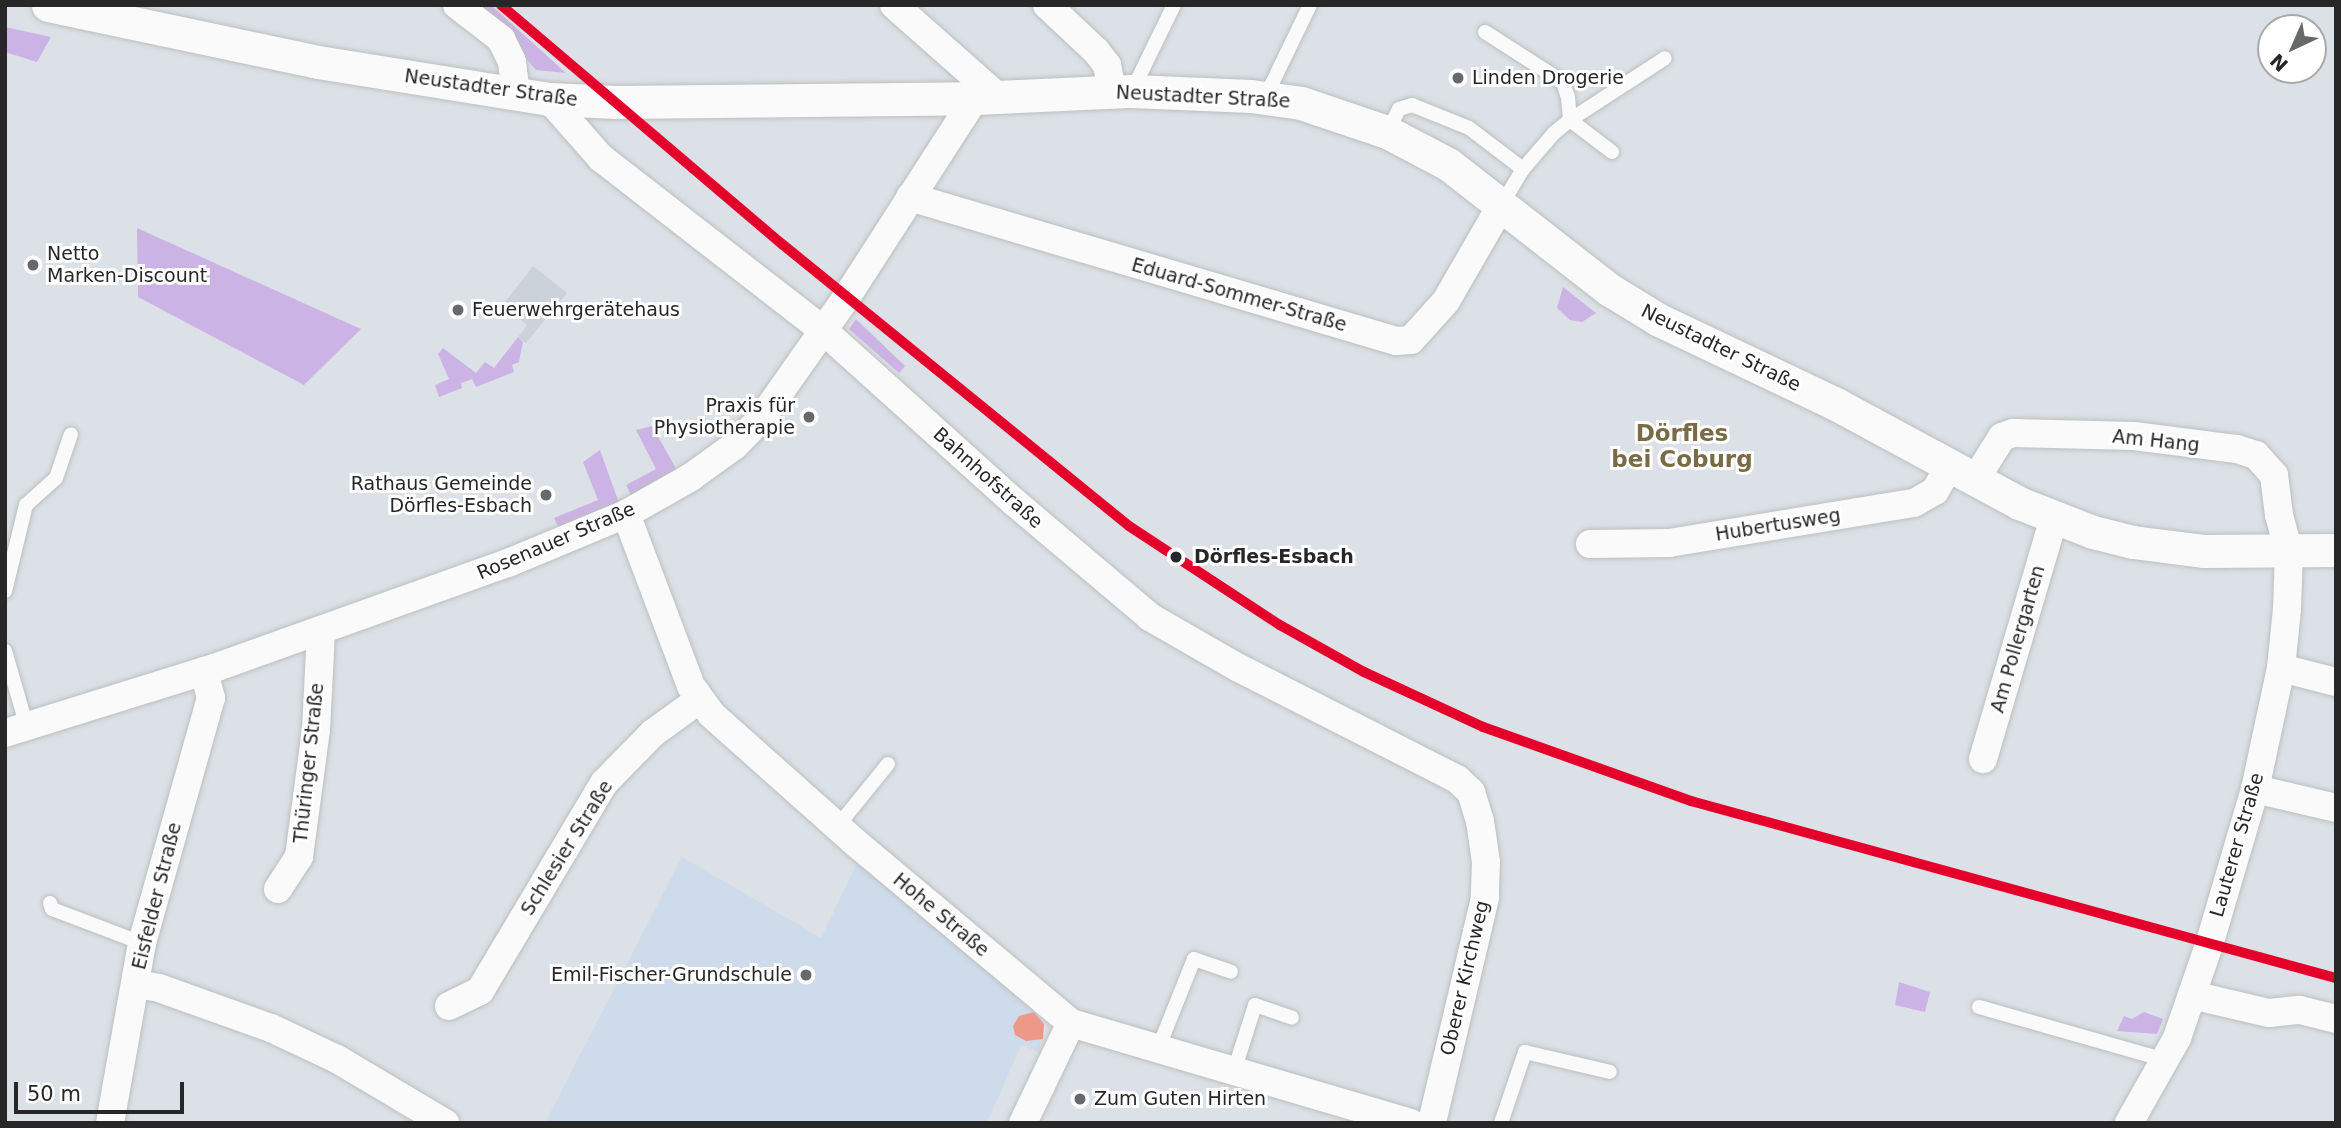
<!DOCTYPE html>
<meta charset="utf-8">
<style>
body{margin:0}
#map{position:relative;width:2341px;height:1128px;overflow:hidden;background:#dbe1e6;font-family:"DejaVu Sans",sans-serif}
div>[style]{position:absolute}
.education>*{inset:0;background:#cedbea}
.green>*{inset:0;background:#ccb3e6}
.plaza>*{inset:0;background:#ccd2d9}
.water>*{inset:0;background:#ee9888}
.roads{filter:drop-shadow(0 0 2px #bdbfbf) drop-shadow(0 0 2px #bdbfbf)}
.service>*{height:14px;margin:-7px;padding:0 7px;transform-origin:7px;border-radius:7px;background:#fafafb}
.minor>*{height:28px;margin:-14px;padding:0 14px;transform-origin:14px;border-radius:14px;background:#fafafb}
.tertiary>*{height:33px;margin:-16.5px;padding:0 16.5px;transform-origin:16.5px;border-radius:16.5px;background:#fafafb}
.rail-1>*{height:10px;margin:-5px;padding:0 5px;transform-origin:5px;border-radius:5px;background:#e4002b}
.dots>*{width:19px;height:19px;translate:-50% -50%;box-sizing:border-box;border:4px solid #fff;border-radius:50%}
span{translate:-50% -50%;white-space:nowrap;text-align:center;line-height:1.15;-webkit-text-stroke:6px #fff;paint-order:stroke}
.poi-label{font-size:19px;color:#272727}
.left{translate:0 -50%;text-align:left}
.right{translate:-100% -50%;text-align:right}
.street-label{font-size:19px;color:#272727}
.stop-label{font-size:19px;color:#272727;font-weight:700}
.quarter-label{font-size:23px;color:#796b45;font-weight:700}
.frame{position:absolute;inset:0;border:7px solid #272727;pointer-events:none}
.north{position:absolute;left:2257px;top:14px;width:70px;height:70px;box-sizing:border-box;background:#fff;border:2px solid #a9a9a9;border-radius:50%;rotate:224deg;font-size:19px;font-weight:700;line-height:28px;text-align:center;color:#272727}
.north::after{content:'';display:block;margin:auto;width:24px;height:32px;background:#66686a;clip-path:polygon(50% 0,100% 100%,50% 72%,0 100%)}
.scale{position:absolute;left:14px;top:1082px;width:170px;height:32px;box-sizing:border-box;border:4px solid #272727;border-top:0;padding-left:9px;font-size:21px;line-height:24px;white-space:nowrap;color:#272727;-webkit-text-stroke:5px #fff;paint-order:stroke}
</style>
<div id="map">
<div class="education">
<i style="clip-path:polygon(682px 857px,821px 938px,858px 861px,1034px 1012px,1044px 1024px,1039px 1052px,1021px 1045px,987px 1123px,545px 1123px)"></i>
</div>
<div class="green">
<i style="clip-path:polygon(469px 5px,491px 5px,566px 73px,536px 70px,499px 27px)"></i>
<i style="clip-path:polygon(5px 27px,51px 37px,37px 62px,5px 52px)"></i>
<i style="clip-path:polygon(137px 228px,361px 329px,304px 385px,138px 297px)"></i>
<i style="clip-path:polygon(1563px 287px,1596px 313px,1582px 322px,1570px 320px,1557px 308px)"></i>
<i style="clip-path:polygon(856px 319px,905px 366px,899px 373px,849px 329px)"></i>
<i style="clip-path:polygon(518px 337px,523px 342px,519px 362px,512px 365px,514px 372px,476px 387px,472px 379px,461px 383px,462px 388px,439px 397px,435px 385px,449px 379px,438px 354px,443px 348px,476px 373px,485px 362px,494px 368px)"></i>
<i style="clip-path:polygon(652px 426px,677px 470px,633px 498px,626px 485px,656px 469px,636px 430px)"></i>
<i style="clip-path:polygon(600px 450px,619px 503px,559px 528px,554px 518px,598px 500px,583px 462px)"></i>
<i style="clip-path:polygon(1899px 982px,1930px 992px,1925px 1012px,1895px 1005px)"></i>
<i style="clip-path:polygon(2144px 1012px,2163px 1019px,2157px 1034px,2117px 1031px,2124px 1016px,2132px 1019px)"></i>
</div>
<div class="plaza">
<i style="clip-path:polygon(533px 266px,567px 293px,526px 343px,518px 337px,527px 325px,503px 305px)"></i>
</div>
<div class="water">
<i style="clip-path:polygon(1034px 1012px,1044px 1024px,1043px 1039px,1026px 1041px,1015px 1035px,1013px 1026px,1019px 1016px)"></i>
</div>
<div class="roads">
<div class="service">
<i style="left:1485px;top:32px;width:93px;rotate:32.7deg"></i>
<i style="left:1563px;top:82px;width:16px;rotate:72deg"></i>
<i style="left:1568px;top:97px;width:23px;rotate:85deg"></i>
<i style="left:1570px;top:120px;width:21px;rotate:141deg"></i>
<i style="left:1554px;top:133px;width:48px;rotate:130.7deg"></i>
<i style="left:1523px;top:169px;width:41px;rotate:121deg"></i>
<i style="left:1133px;top:89px;width:93px;rotate:-64deg"></i>
<i style="left:1265px;top:98px;width:103px;rotate:-64.2deg"></i>
<i style="left:1387px;top:132px;width:26px;rotate:-62deg"></i>
<i style="left:1399px;top:109px;width:14px;rotate:-17deg"></i>
<i style="left:1412px;top:105px;width:61px;rotate:22deg"></i>
<i style="left:1469px;top:128px;width:68px;rotate:37.2deg"></i>
<i style="left:1612px;top:152px;width:53px;rotate:-142.7deg"></i>
<i style="left:1570px;top:120px;width:113px;rotate:-33.1deg"></i>
<i style="left:5px;top:591px;width:89px;rotate:-76.3deg"></i>
<i style="left:26px;top:505px;width:40px;rotate:-42deg"></i>
<i style="left:56px;top:478px;width:46px;rotate:-71.2deg"></i>
<i style="left:5px;top:651px;width:79px;rotate:73.9deg"></i>
<i style="left:837px;top:827px;width:81px;rotate:-51deg"></i>
<i style="left:50px;top:903px;width:6px;rotate:72deg"></i>
<i style="left:52px;top:909px;width:96px;rotate:20.7deg"></i>
<i style="left:1979px;top:1007px;width:193px;rotate:15.9deg"></i>
<i style="left:1158px;top:1049px;width:97px;rotate:-68.2deg"></i>
<i style="left:1194px;top:959px;width:39px;rotate:19deg"></i>
<i style="left:1234px;top:1071px;width:69px;rotate:-72.3deg"></i>
<i style="left:1255px;top:1005px;width:39px;rotate:19deg"></i>
<i style="left:1501px;top:1123px;width:75px;rotate:-71.3deg"></i>
<i style="left:1525px;top:1052px;width:87px;rotate:13.2deg"></i>
</div>
<div class="minor">
<i style="left:457px;top:5px;width:56px;rotate:37.7deg"></i>
<i style="left:501px;top:39px;width:25px;rotate:64deg"></i>
<i style="left:512px;top:62px;width:33px;rotate:83deg"></i>
<i style="left:894px;top:5px;width:139px;rotate:41.5deg"></i>
<i style="left:1047px;top:5px;width:67px;rotate:43.2deg"></i>
<i style="left:1096px;top:51px;width:18px;rotate:52deg"></i>
<i style="left:1107px;top:65px;width:26px;rotate:79deg"></i>
<i style="left:549px;top:99px;width:79px;rotate:48.6deg"></i>
<i style="left:601px;top:158px;width:282px;rotate:37.8deg"></i>
<i style="left:824px;top:331px;width:256px;rotate:42deg"></i>
<i style="left:1014px;top:502px;width:178px;rotate:40.2deg"></i>
<i style="left:1150px;top:617px;width:100px;rotate:29.9deg"></i>
<i style="left:1237px;top:667px;width:247px;rotate:27deg"></i>
<i style="left:1457px;top:779px;width:19px;rotate:43deg"></i>
<i style="left:1471px;top:792px;width:30px;rotate:73deg"></i>
<i style="left:1480px;top:821px;width:41px;rotate:81.7deg"></i>
<i style="left:1486px;top:862px;width:36px;rotate:92deg"></i>
<i style="left:1485px;top:898px;width:231px;rotate:103.3deg"></i>
<i style="left:910px;top:197px;width:507px;rotate:16.5deg"></i>
<i style="left:1396px;top:341px;width:15px;rotate:-4deg"></i>
<i style="left:1411px;top:340px;width:52px;rotate:-48.1deg"></i>
<i style="left:1446px;top:301px;width:112px;rotate:-60deg"></i>
<i style="left:1975px;top:480px;width:51px;rotate:-57.9deg"></i>
<i style="left:2002px;top:437px;width:12px;rotate:-20deg"></i>
<i style="left:2013px;top:433px;width:121px;rotate:1.4deg"></i>
<i style="left:2134px;top:436px;width:104px;rotate:7.2deg"></i>
<i style="left:2237px;top:449px;width:20px;rotate:18deg"></i>
<i style="left:2256px;top:455px;width:27px;rotate:48deg"></i>
<i style="left:2274px;top:475px;width:40px;rotate:82.9deg"></i>
<i style="left:2279px;top:515px;width:38px;rotate:75deg"></i>
<i style="left:2289px;top:552px;width:57px;rotate:92deg"></i>
<i style="left:2287px;top:609px;width:59px;rotate:95.8deg"></i>
<i style="left:2281px;top:668px;width:124px;rotate:102.1deg"></i>
<i style="left:2255px;top:789px;width:163px;rotate:106.4deg"></i>
<i style="left:2209px;top:945px;width:98px;rotate:109deg"></i>
<i style="left:2177px;top:1038px;width:98px;rotate:119.5deg"></i>
<i style="left:626px;top:514px;width:184px;rotate:69.3deg"></i>
<i style="left:691px;top:686px;width:34px;rotate:54deg"></i>
<i style="left:711px;top:714px;width:195px;rotate:41.7deg"></i>
<i style="left:857px;top:844px;width:279px;rotate:39.9deg"></i>
<i style="left:1071px;top:1023px;width:354px;rotate:16.4deg"></i>
<i style="left:1590px;top:544px;width:79px;rotate:-0.7deg"></i>
<i style="left:1669px;top:543px;width:248px;rotate:-9.3deg"></i>
<i style="left:1914px;top:503px;width:24px;rotate:-30deg"></i>
<i style="left:1935px;top:491px;width:28px;rotate:-60deg"></i>
<i style="left:2281px;top:668px;width:57px;rotate:14.3deg"></i>
<i style="left:5px;top:733px;width:222px;rotate:-17.3deg"></i>
<i style="left:217px;top:667px;width:309px;rotate:-19.7deg"></i>
<i style="left:508px;top:563px;width:128px;rotate:-22.6deg"></i>
<i style="left:626px;top:514px;width:75px;rotate:-29.6deg"></i>
<i style="left:691px;top:477px;width:53px;rotate:-35.8deg"></i>
<i style="left:734px;top:446px;width:38px;rotate:-45deg"></i>
<i style="left:761px;top:419px;width:148px;rotate:-54.9deg"></i>
<i style="left:846px;top:298px;width:238px;rotate:-57.2deg"></i>
<i style="left:1983px;top:759px;width:251px;rotate:-73.6deg"></i>
<i style="left:2255px;top:789px;width:83px;rotate:13.2deg"></i>
<i style="left:278px;top:889px;width:38px;rotate:-57deg"></i>
<i style="left:299px;top:857px;width:128px;rotate:-82.4deg"></i>
<i style="left:316px;top:730px;width:99px;rotate:-87.1deg"></i>
<i style="left:135px;top:984px;width:24px;rotate:9deg"></i>
<i style="left:159px;top:988px;width:119px;rotate:19.7deg"></i>
<i style="left:271px;top:1028px;width:73px;rotate:25.2deg"></i>
<i style="left:337px;top:1059px;width:126px;rotate:30.7deg"></i>
<i style="left:2192px;top:995px;width:79px;rotate:13.2deg"></i>
<i style="left:2269px;top:1013px;width:31px;rotate:-6deg"></i>
<i style="left:2300px;top:1010px;width:37px;rotate:14deg"></i>
<i style="left:449px;top:1006px;width:34px;rotate:-26deg"></i>
<i style="left:480px;top:991px;width:242px;rotate:-59.2deg"></i>
<i style="left:604px;top:783px;width:70px;rotate:-45.6deg"></i>
<i style="left:653px;top:733px;width:57px;rotate:-35.7deg"></i>
<i style="left:110px;top:1123px;width:183px;rotate:-79.9deg"></i>
<i style="left:142px;top:943px;width:255px;rotate:-74.3deg"></i>
<i style="left:211px;top:698px;width:28px;rotate:-105deg"></i>
<i style="left:1023px;top:1123px;width:111px;rotate:-64.4deg"></i>
</div>
<div class="tertiary">
<i style="left:48px;top:5px;width:276px;rotate:11.9deg"></i>
<i style="left:318px;top:62px;width:234px;rotate:9.1deg"></i>
<i style="left:549px;top:99px;width:68px;rotate:2.5deg"></i>
<i style="left:617px;top:102px;width:358px;rotate:-0.6deg"></i>
<i style="left:975px;top:98px;width:157px;rotate:-2.6deg"></i>
<i style="left:1132px;top:91px;width:119px;rotate:2.4deg"></i>
<i style="left:1251px;top:96px;width:50px;rotate:8deg"></i>
<i style="left:1301px;top:103px;width:91px;rotate:18.6deg"></i>
<i style="left:1387px;top:132px;width:69px;rotate:27.7deg"></i>
<i style="left:1448px;top:164px;width:205px;rotate:37.9deg"></i>
<i style="left:1610px;top:290px;width:57px;rotate:31.5deg"></i>
<i style="left:1659px;top:320px;width:196px;rotate:25.4deg"></i>
<i style="left:1836px;top:404px;width:208px;rotate:28.4deg"></i>
<i style="left:2019px;top:503px;width:79px;rotate:21.4deg"></i>
<i style="left:2093px;top:532px;width:41px;rotate:14deg"></i>
<i style="left:2133px;top:542px;width:72px;rotate:7.2deg"></i>
<i style="left:2204px;top:551px;width:132px;rotate:-0.4deg"></i>
</div>
</div>
<div class="rail-1">
<i style="left:501px;top:5px;width:369px;rotate:40.4deg"></i>
<i style="left:782px;top:244px;width:447px;rotate:39.1deg"></i>
<i style="left:1129px;top:526px;width:181px;rotate:33.3deg"></i>
<i style="left:1280px;top:625px;width:96px;rotate:29.2deg"></i>
<i style="left:1364px;top:672px;width:131px;rotate:24.8deg"></i>
<i style="left:1483px;top:727px;width:221px;rotate:19.6deg"></i>
<i style="left:1691px;top:801px;width:669px;rotate:15.35deg"></i>
</div>
<div class="dots">
<i style="left:1458px;top:78px;background:#66686a"></i>
<i style="left:33px;top:265px;background:#66686a"></i>
<i style="left:458px;top:310px;background:#66686a"></i>
<i style="left:809px;top:417px;background:#66686a"></i>
<i style="left:546px;top:495px;background:#66686a"></i>
<i style="left:1176px;top:557px;background:#272727"></i>
<i style="left:806px;top:975px;background:#66686a"></i>
<i style="left:1080px;top:1099px;background:#66686a"></i>
</div>
<div class="poi-label">
<span class="left" style="left:1472px;top:78px">Linden Drogerie</span>
<span class="left" style="left:47px;top:265px">Netto<br>Marken-Discount</span>
<span class="left" style="left:472px;top:310px">Feuerwehrgerätehaus</span>
<span class="right" style="left:795px;top:417px">Praxis für<br>Physiotherapie</span>
<span class="right" style="left:532px;top:495px">Rathaus Gemeinde<br>Dörfles-Esbach</span>
<span class="right" style="left:792px;top:975px">Emil-Fischer-Grundschule</span>
<span class="left" style="left:1094px;top:1099px">Zum Guten Hirten</span>
</div>
<div class="street-label">
<span style="left:491px;top:88px;rotate:8deg">Neustadter Straße</span>
<span style="left:1203px;top:97px;rotate:3deg">Neustadter Straße</span>
<span style="left:1239px;top:295px;rotate:16deg">Eduard-Sommer-Straße</span>
<span style="left:1721px;top:348px;rotate:26deg">Neustadter Straße</span>
<span style="left:2156px;top:441px;rotate:6deg">Am Hang</span>
<span style="left:988px;top:478px;rotate:42deg">Bahnhofstraße</span>
<span style="left:1778px;top:525px;rotate:-9deg">Hubertusweg</span>
<span style="left:556px;top:541px;rotate:-23deg">Rosenauer Straße</span>
<span style="left:2018px;top:639px;rotate:-74deg">Am Pollergarten</span>
<span style="left:309px;top:763px;rotate:-84deg">Thüringer Straße</span>
<span style="left:2237px;top:845px;rotate:-74deg">Lauterer Straße</span>
<span style="left:567px;top:848px;rotate:-58deg">Schlesier Straße</span>
<span style="left:157px;top:896px;rotate:-76deg">Eisfelder Straße</span>
<span style="left:941px;top:915px;rotate:40deg">Hohe Straße</span>
<span style="left:1465px;top:978px;rotate:-77deg">Oberer Kirchweg</span>
</div>
<div class="stop-label">
<span class="left" style="left:1194px;top:557px">Dörfles-Esbach</span>
</div>
<div class="quarter-label">
<span style="left:1682px;top:446px">Dörfles<br>bei Coburg</span>
</div>
<div class="frame"></div>
<div class="north">N</div>
<div class="scale">50 m</div>
</div>
